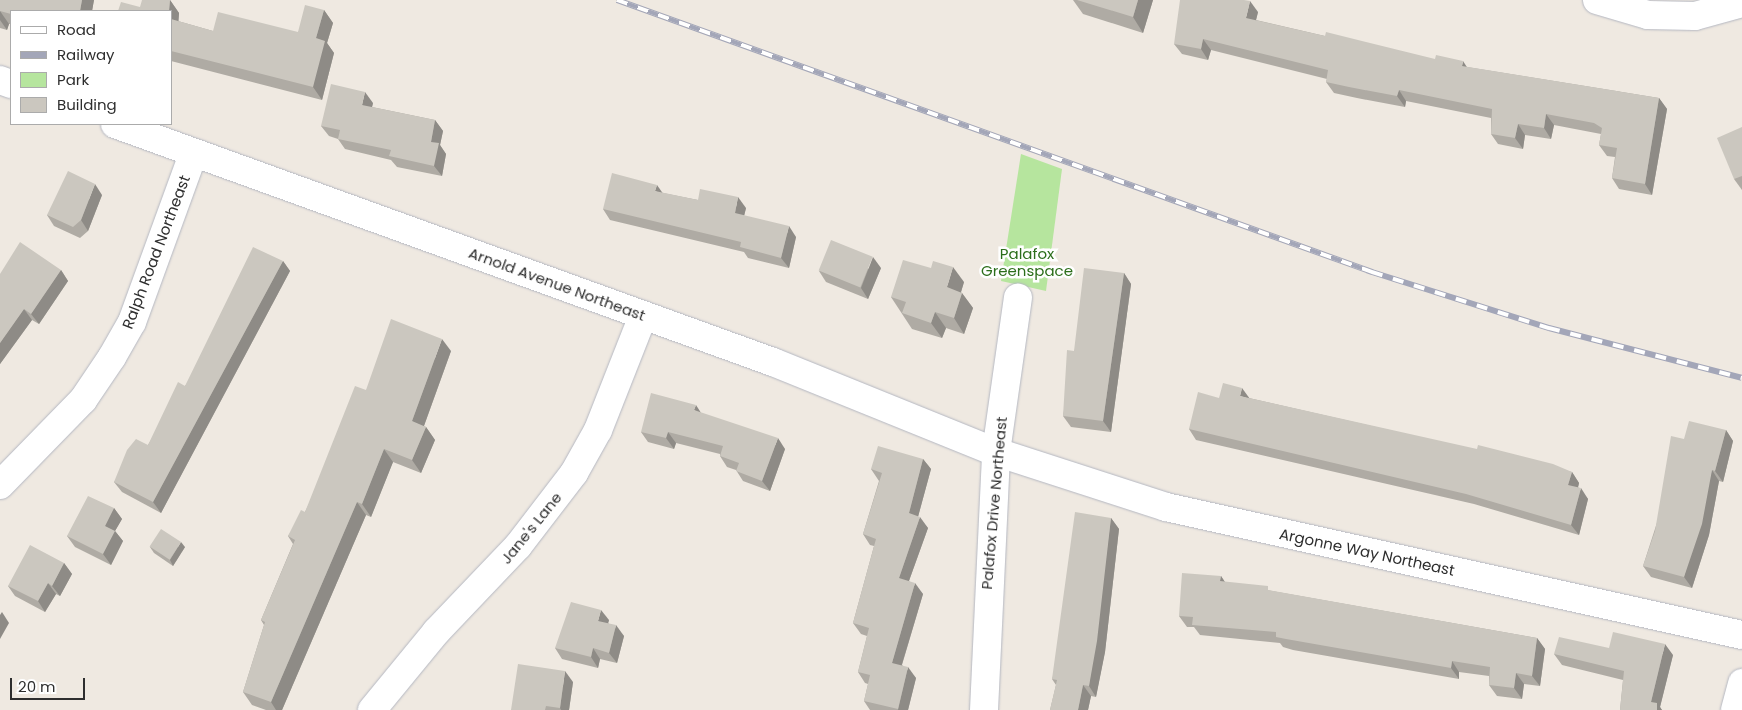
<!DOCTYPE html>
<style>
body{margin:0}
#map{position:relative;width:1742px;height:710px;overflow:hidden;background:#efe9e1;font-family:Poppins,sans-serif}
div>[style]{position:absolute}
.green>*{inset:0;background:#b6e59e}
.roads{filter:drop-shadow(0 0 1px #b4b7c1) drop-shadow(0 0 1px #b4b7c1)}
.minor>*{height:28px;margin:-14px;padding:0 14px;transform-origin:14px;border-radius:14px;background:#fff}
.rail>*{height:5.5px;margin-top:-2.75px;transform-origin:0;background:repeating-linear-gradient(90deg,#fff 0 11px,#a3a6b8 0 22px);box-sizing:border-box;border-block:1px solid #a3a6b8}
.wall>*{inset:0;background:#afaba4}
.shaded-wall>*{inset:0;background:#8e8b86}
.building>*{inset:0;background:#cbc7bf;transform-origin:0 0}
span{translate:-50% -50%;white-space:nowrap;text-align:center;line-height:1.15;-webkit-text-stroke:5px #fff;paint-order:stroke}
.street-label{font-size:15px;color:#2e2e2e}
.park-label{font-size:15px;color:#2c6e1b}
.legend{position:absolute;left:10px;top:10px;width:162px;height:115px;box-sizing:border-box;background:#fff;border:1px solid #ababab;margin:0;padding:6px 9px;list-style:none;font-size:15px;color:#2e2e2e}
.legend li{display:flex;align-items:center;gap:10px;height:25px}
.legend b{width:25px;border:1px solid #ababab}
.scale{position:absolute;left:10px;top:678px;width:75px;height:22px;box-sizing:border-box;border:2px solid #2e2e2e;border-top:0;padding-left:6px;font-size:15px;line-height:18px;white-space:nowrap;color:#2e2e2e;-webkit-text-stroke:4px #fff;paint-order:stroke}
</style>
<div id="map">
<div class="green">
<i style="clip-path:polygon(1021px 154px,1062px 169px,1046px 291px,1001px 281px)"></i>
</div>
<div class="roads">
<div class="minor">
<i style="left:1597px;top:0;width:53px;rotate:16.4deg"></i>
<i style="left:1648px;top:15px;width:47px;rotate:1.2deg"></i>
<i style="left:1695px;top:16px;width:49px;rotate:-15.5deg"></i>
<i style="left:0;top:80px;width:12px;rotate:20deg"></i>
<i style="left:115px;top:124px;width:700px;rotate:19.89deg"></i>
<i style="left:773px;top:362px;width:240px;rotate:22deg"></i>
<i style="left:996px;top:452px;width:179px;rotate:17.9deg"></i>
<i style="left:1166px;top:507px;width:590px;rotate:12.53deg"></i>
<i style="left:0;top:485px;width:119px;rotate:-45.7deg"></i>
<i style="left:83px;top:400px;width:52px;rotate:-56deg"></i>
<i style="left:112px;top:357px;width:40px;rotate:-60.3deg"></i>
<i style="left:132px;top:322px;width:179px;rotate:-70deg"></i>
<i style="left:372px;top:710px;width:101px;rotate:-50.6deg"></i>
<i style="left:436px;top:632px;width:119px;rotate:-46.4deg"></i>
<i style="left:518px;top:546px;width:92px;rotate:-52.5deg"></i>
<i style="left:574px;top:473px;width:49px;rotate:-60.8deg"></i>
<i style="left:598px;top:430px;width:123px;rotate:-68.5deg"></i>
<i style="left:984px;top:710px;width:258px;rotate:-87.3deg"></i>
<i style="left:996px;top:452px;width:156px;rotate:-81.9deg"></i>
<i style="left:1735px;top:710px;width:28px;rotate:-75deg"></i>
</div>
</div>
<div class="rail">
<i style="left:617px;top:0;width:803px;rotate:19.81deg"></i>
<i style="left:1372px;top:272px;width:186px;rotate:17.6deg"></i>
<i style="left:1549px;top:328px;width:199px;rotate:14.5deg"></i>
</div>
<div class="wall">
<i style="clip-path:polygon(0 0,94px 0,92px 11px,11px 11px,11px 24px,9px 24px,7px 30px,0 28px)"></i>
<i style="clip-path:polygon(170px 0,179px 13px,178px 21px,213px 31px,298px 32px,324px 10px,333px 23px,327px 43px,334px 53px,322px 100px,171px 61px,171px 11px,140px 7px)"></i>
<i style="clip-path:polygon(1073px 0,1153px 0,1143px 33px,1083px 14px)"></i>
<i style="clip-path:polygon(1258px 12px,1256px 20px,1325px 36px,1467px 67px,1659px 98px,1667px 109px,1652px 195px,1619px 189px,1612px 178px,1615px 157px,1607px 156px,1599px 145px,1601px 134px,1554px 125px,1551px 139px,1525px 135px,1523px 149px,1498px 144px,1491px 134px,1491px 118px,1406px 101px,1405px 107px,1357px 98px,1334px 93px,1326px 82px,1327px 79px,1211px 50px,1208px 60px,1182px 54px,1174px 44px)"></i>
<i style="clip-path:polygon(373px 103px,372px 107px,435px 120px,443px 131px,440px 145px,446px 154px,442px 176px,397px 167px,391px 160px,345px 149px,338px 139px,329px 136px,321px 126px)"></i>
<i style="clip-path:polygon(1742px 127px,1742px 190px,1734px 179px)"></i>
<i style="clip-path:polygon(663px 193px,698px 200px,746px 208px,744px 216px,796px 237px,789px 268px,748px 258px,744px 252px,610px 220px,603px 209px)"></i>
<i style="clip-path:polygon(102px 195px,88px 231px,80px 238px,54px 226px,47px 215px)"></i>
<i style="clip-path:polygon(283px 261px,290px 271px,161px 513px,122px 492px,114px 482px,148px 445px,185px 386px)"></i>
<i style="clip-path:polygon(881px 268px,868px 299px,826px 282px,819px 271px)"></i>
<i style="clip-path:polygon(61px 270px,68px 281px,39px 324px,32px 320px,0 364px,0 274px)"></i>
<i style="clip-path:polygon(1124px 273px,1131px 284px,1111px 432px,1071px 427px,1063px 416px,1074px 351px)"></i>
<i style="clip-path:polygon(964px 282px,961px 292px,973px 308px,964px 334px,946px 328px,942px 338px,912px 329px,891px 297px)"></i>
<i style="clip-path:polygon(451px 351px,424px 426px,426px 427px,435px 440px,421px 473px,393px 462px,371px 517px,366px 515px,282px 710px,266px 710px,252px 705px,243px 692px,264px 625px,261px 620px,293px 544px,288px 536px,305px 512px,366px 390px)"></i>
<i style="clip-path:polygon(1219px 398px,1249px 398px,1572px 472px,1579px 483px,1578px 487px,1588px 499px,1579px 535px,1474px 504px,1196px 440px,1189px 429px)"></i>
<i style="clip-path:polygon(701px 413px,785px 449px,770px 491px,743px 481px,736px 470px,727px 467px,720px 456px,720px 454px,676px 443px,674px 449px,648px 442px,641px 432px)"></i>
<i style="clip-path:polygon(1726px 430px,1733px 441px,1723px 482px,1719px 481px,1709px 535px,1692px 588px,1651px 577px,1643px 566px,1684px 439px)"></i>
<i style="clip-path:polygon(923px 459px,931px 469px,918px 517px,928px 528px,909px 581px,923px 594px,902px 665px,916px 678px,908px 710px,870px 710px,864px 701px,868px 684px,865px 683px,858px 672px,867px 636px,861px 634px,853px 623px,874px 546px,870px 545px,863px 534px,879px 481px,871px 469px)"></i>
<i style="clip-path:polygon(114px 508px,122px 519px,115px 531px,123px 541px,111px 565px,75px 547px,67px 536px)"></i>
<i style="clip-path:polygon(1111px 518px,1119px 529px,1105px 652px,1096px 697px,1091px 696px,1088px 710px,1050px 710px,1056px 685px,1052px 679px)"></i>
<i style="clip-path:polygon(150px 547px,185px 547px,173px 566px,154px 553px)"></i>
<i style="clip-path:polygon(64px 563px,72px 574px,60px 596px,56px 594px,45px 612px,15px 596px,8px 586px)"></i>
<i style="clip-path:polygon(1221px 576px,1225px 582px,1272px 591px,1537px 638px,1545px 649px,1540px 686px,1524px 684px,1522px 699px,1497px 696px,1489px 685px,1489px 676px,1459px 672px,1459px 679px,1293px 650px,1283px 647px,1280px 643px,1200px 635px,1194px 627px,1187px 627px,1179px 616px)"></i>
<i style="clip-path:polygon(609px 620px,608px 623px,624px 636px,617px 663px,600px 659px,598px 668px,562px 659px,555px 648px)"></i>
<i style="clip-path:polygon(1609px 648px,1673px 655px,1660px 707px,1662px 710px,1620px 710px,1623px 680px,1562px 665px,1554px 654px)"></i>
<i style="clip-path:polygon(573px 682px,569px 710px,511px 710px)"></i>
</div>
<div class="shaded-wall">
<i style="clip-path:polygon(82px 0,94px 0,92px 11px,80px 11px)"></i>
<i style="clip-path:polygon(170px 0,179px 13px,178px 31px,171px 22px,171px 11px,169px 11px)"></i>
<i style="clip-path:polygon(1138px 0,1153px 0,1143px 33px,1133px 17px)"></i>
<i style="clip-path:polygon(1250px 1px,1258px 12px,1254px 28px,1246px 18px)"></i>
<i style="clip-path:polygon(324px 10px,333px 23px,327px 43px,334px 53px,322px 100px,313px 87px,316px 38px)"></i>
<i style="clip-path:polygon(0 11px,9px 24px,7px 30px,0 20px)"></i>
<i style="clip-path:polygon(1203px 39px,1211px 50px,1208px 60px,1201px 49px)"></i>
<i style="clip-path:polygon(1463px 61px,1470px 72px,1462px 66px)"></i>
<i style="clip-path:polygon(1399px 90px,1406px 101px,1405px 107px,1397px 96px)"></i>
<i style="clip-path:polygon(365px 92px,373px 103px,370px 115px,362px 105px)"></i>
<i style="clip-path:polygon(1659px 98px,1667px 109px,1652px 195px,1645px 184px)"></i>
<i style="clip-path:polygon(1546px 114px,1554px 125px,1551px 139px,1544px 128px)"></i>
<i style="clip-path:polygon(435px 120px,443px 131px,440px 145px,446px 154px,442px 176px,434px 166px,431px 142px)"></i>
<i style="clip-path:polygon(1518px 124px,1525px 135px,1523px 149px,1515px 138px)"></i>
<i style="clip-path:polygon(95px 184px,102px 195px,88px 231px,81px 220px)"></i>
<i style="clip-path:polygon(657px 185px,664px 195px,655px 191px)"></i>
<i style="clip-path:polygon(738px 197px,746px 208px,742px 224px,735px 213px)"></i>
<i style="clip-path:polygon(789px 226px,796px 237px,789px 268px,781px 258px)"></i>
<i style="clip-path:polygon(873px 257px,881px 268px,868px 299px,861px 288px)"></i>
<i style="clip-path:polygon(283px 261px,290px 271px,161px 513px,153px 502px)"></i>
<i style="clip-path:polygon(953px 267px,964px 282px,958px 302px,947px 287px)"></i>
<i style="clip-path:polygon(61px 270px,68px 281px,39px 324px,31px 314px)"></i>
<i style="clip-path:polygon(1124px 273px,1131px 284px,1111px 432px,1103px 421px)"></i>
<i style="clip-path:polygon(962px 293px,973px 308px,964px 334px,954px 318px)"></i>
<i style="clip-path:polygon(24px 309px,32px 320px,0 364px,0 343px)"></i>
<i style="clip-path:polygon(935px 312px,946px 328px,942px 338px,931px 323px)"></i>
<i style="clip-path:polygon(442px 339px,451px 351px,421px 434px,412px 421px)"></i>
<i style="clip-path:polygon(1242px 388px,1250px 399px,1240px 396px)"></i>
<i style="clip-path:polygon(696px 405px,703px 416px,694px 410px)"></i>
<i style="clip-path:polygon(426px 427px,435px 440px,421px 473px,412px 460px)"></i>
<i style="clip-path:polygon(1726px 430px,1733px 441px,1723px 482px,1715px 471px)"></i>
<i style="clip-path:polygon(668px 432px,676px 443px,674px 449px,666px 438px)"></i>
<i style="clip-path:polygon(778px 438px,785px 449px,770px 491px,762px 481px)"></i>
<i style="clip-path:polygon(384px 449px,393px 462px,371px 517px,362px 504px)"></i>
<i style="clip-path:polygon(923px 459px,931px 469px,916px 524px,909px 513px)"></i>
<i style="clip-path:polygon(1712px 470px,1719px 481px,1709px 535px,1692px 588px,1684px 577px)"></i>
<i style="clip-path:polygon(1572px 472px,1579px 483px,1576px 496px,1568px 485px)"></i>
<i style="clip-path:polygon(1581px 488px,1588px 499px,1579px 535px,1571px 525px)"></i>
<i style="clip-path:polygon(357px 502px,366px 515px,282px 710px,276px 710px,271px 702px)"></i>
<i style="clip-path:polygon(114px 508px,122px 519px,115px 531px,123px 541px,111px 565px,103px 554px,105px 526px)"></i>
<i style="clip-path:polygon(920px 517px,928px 528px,906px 589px,899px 578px)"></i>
<i style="clip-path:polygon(1111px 518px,1119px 529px,1105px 652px,1096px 697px,1089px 686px)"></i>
<i style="clip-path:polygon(181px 542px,185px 547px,173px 566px,170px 560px)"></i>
<i style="clip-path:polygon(64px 563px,72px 574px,60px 596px,52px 586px)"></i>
<i style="clip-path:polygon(1221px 576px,1228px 587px,1220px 581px)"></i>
<i style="clip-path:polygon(48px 583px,56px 594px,45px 612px,38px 601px)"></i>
<i style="clip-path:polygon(915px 583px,923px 594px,899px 674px,892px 663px)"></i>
<i style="clip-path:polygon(601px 610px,609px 620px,606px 631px,598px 621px)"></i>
<i style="clip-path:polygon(2px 612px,9px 623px,0 639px,0 615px)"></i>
<i style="clip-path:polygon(616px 625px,624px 636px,617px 663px,609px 653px)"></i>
<i style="clip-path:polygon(1537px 638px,1545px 649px,1540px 686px,1532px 676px)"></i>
<i style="clip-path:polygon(1665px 644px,1673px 655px,1660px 707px,1662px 710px,1657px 710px,1651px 702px)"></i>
<i style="clip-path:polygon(593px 648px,600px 659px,598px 668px,591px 657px)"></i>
<i style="clip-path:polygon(1452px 661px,1459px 672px,1459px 679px,1451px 668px)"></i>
<i style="clip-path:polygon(908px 667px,916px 678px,908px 710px,898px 710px)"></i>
<i style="clip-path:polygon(565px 671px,573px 682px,569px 710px,561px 710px,560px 708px)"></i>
<i style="clip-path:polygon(1516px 673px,1524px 684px,1522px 699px,1514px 688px)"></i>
<i style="clip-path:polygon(1083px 685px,1091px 696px,1088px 710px,1078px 710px)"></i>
</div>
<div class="building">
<i style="clip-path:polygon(0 0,82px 0,80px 11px,11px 11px,11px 14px,0 11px)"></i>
<i style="clip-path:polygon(142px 0,170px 0,169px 11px,118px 11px,121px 2px,140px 7px)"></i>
<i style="clip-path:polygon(1077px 0,1138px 0,1133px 17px)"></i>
<i style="clip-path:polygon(1180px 0,1244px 0,1250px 1px,1246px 18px,1325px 36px,1326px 32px,1435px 59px,1436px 55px,1463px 61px,1462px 66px,1659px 98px,1645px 184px,1612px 178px,1617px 148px,1599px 145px,1602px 128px,1594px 123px,1546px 114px,1544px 128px,1518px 124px,1515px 138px,1491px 134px,1492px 109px,1399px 90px,1397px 96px,1349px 87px,1326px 82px,1328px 70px,1203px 39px,1201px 49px,1174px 44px)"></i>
<i style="clip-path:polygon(305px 5px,324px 10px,316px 38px,325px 41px,313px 87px,171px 51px,171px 19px,213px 31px,218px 12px,298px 32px)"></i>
<i style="clip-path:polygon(331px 84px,365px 92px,362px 105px,435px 120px,431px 142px,439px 143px,434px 166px,389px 156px,391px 150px,338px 139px,340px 130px,321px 126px)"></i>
<i style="clip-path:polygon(1742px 127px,1742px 176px,1734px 179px,1717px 138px)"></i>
<i style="clip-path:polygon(68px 171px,95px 184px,81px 220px,73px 227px,47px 215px)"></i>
<i style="clip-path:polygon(612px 173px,657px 185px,655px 191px,698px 200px,700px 189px,738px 197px,735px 213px,789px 226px,781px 258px,740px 247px,741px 242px,603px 209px)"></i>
<i style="left:831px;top:240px;width:45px;height:33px;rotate:22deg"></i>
<i style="clip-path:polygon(20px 242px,61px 270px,31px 314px,24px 309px,0 343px,0 274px)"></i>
<i style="clip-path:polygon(253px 247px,283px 261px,153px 502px,114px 482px,127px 450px,136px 439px,148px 445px,178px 382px,185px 386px)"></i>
<i style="clip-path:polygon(903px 260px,931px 268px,933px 261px,953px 267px,947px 287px,962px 293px,954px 318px,935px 312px,931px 323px,902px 313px,906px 302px,891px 297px)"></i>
<i style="clip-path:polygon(1084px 268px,1124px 273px,1103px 421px,1063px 416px,1067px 350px,1074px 351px)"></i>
<i style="clip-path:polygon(391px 319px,442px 339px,412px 421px,426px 427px,412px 460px,384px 449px,362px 504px,357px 502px,271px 702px,243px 692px,265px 622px,261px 620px,295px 540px,288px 536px,301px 510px,305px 512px,355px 386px,366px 390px)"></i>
<i style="clip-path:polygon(1223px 383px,1242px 388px,1240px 396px,1477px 449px,1478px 445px,1553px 464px,1572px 472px,1568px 485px,1581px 488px,1571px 525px,1466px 494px,1189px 429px,1198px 392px,1219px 398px)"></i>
<i style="clip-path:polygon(651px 393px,696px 405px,694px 410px,778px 438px,762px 481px,736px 471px,739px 463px,720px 456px,723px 446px,668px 432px,666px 438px,641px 432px)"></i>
<i style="clip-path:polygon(1689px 421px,1726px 430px,1715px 471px,1712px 470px,1702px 524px,1684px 577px,1643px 566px,1655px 531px,1671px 436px,1684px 439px)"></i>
<i style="clip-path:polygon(878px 446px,923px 459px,909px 513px,920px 517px,899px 578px,915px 583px,892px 663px,908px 667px,898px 709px,864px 701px,870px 675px,858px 672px,869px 628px,853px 623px,876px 539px,863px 534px,882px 473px,871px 469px)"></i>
<i style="clip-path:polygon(88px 496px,114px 508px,105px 526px,115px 531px,103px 554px,67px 536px)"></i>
<i style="clip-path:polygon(1075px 512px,1111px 518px,1097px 641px,1089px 686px,1083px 685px,1078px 710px,1050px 710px,1057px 680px,1052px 679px)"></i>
<i style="left:161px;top:529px;width:24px;height:21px;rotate:33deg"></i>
<i style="clip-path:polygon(30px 545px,64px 563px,52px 586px,48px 583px,38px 601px,8px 586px)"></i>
<i style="clip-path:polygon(1182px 573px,1221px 576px,1220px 581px,1268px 586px,1268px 590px,1537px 638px,1532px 676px,1516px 673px,1514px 688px,1489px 685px,1490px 667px,1452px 661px,1451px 668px,1286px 639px,1276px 637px,1276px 632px,1192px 625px,1193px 617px,1179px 616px)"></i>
<i style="clip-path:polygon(571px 602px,601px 610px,598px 621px,616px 625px,609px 653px,593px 648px,591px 657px,555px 648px)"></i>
<i style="clip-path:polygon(1613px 632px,1665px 644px,1651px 702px,1657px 703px,1657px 710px,1620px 710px,1624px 671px,1554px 654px,1559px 637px,1609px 648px)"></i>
<i style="clip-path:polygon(518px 664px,565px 671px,560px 708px,546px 706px,545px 710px,511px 710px)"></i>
</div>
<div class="street-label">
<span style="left:156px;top:252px;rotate:-69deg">Ralph Road Northeast</span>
<span style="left:557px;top:284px;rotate:20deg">Arnold Avenue Northeast</span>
<span style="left:994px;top:503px;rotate:-85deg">Palafox Drive Northeast</span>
<span style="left:531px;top:528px;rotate:-51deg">Jane's Lane</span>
<span style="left:1367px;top:552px;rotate:12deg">Argonne Way Northeast</span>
</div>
<div class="park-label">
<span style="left:1027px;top:262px">Palafox<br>Greenspace</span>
</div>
<ul class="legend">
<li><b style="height:6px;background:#fff"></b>Road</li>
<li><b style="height:6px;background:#a3a6b8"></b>Railway</li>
<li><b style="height:14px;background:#b6e59e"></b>Park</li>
<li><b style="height:14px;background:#cbc7bf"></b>Building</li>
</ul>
<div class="scale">20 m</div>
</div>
